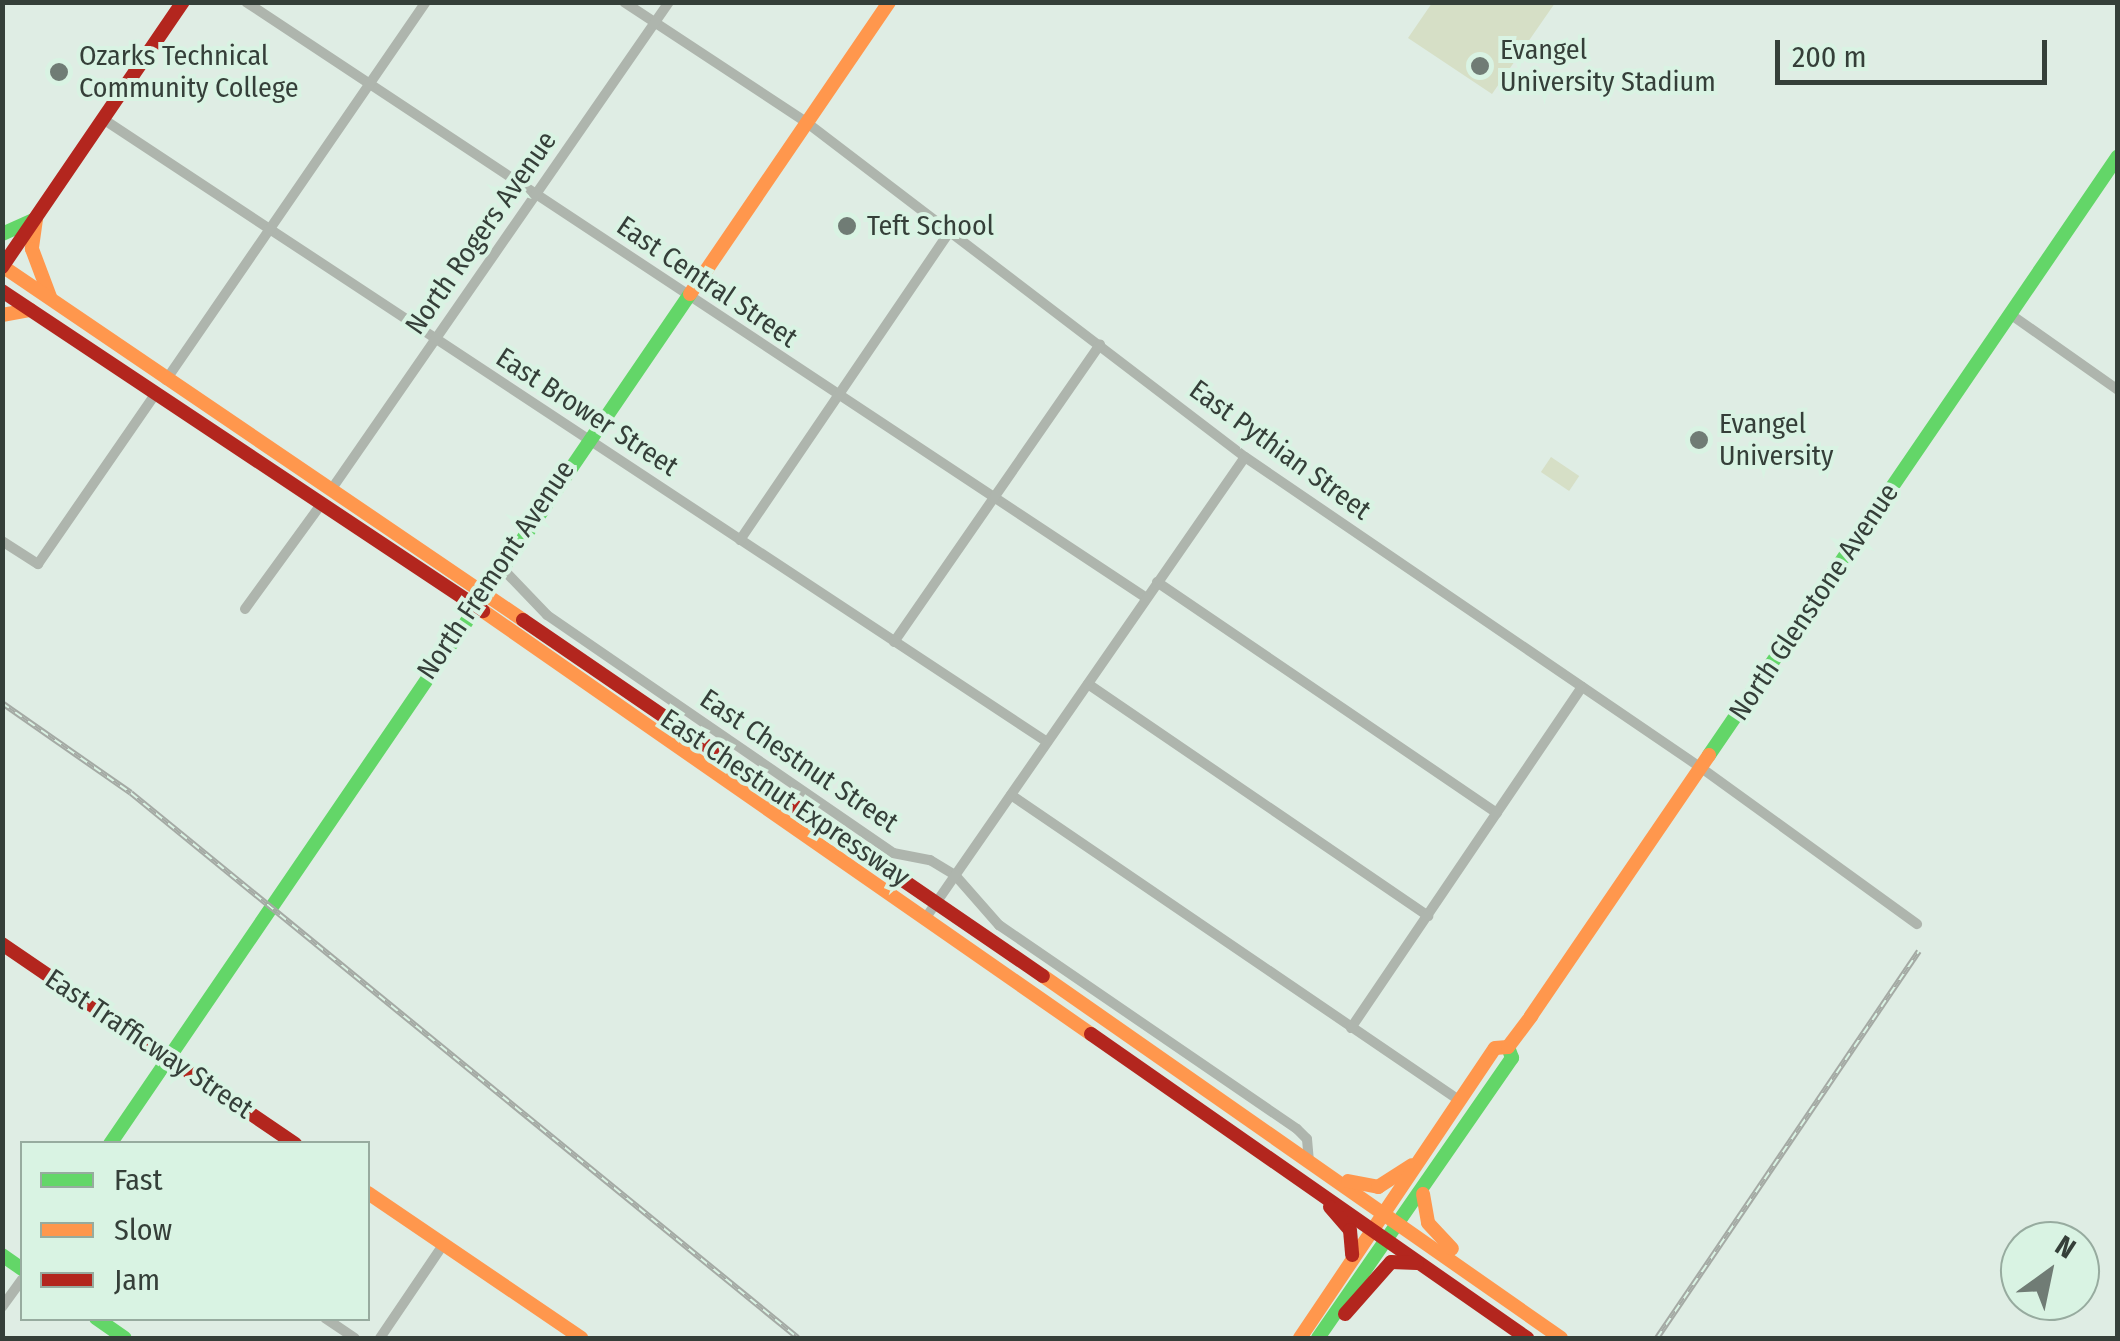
<!DOCTYPE html>
<style>
body{margin:0}
#map{position:relative;width:2120px;height:1341px;overflow:hidden;background:#dfede4;font-family:"Fira Sans Condensed",sans-serif}
div>[style]{position:absolute}
.green>*{inset:0;background:#d6dfc6;transform-origin:0 0}
.street>*{height:10px;margin:-5px;padding:0 5px;transform-origin:5px;border-radius:5px;background:#aeb5ad}
.fast>*{height:14px;margin:-7px;padding:0 7px;transform-origin:7px;border-radius:7px;background:#63d668}
.slow>*{height:14px;margin:-7px;padding:0 7px;transform-origin:7px;border-radius:7px;background:#ff974d}
.jam>*{height:14px;margin:-7px;padding:0 7px;transform-origin:7px;border-radius:7px;background:#b3261e}
.rail>*{height:6px;margin-top:-3px;transform-origin:0;background:repeating-linear-gradient(90deg,#d9f3e3 0 8px,#a4aaa4 0 16px);box-sizing:border-box;border-block:2px solid #a4aaa4}
.dots>*{width:28px;height:28px;translate:-50% -50%;box-sizing:border-box;border:5px solid #d9f3e3;border-radius:50%}
span{translate:-50% -50%;white-space:nowrap;text-align:center;line-height:1.15;-webkit-text-stroke:8px #d9f3e3;paint-order:stroke}
.poi-label{font-size:28px;color:#353f39}
.left{translate:0 -50%;text-align:left}
.street-label{font-size:28px;color:#353f39}
.frame{position:absolute;inset:0;border:5px solid #353f39;pointer-events:none}
.legend{position:absolute;left:20px;top:1141px;width:350px;height:180px;box-sizing:border-box;background:#d9f3e3;border:2px solid #97ab9f;margin:0;padding:12px 18px;list-style:none;font-size:30px;color:#353f39}
.legend li{display:flex;align-items:center;gap:20px;height:50px}
.legend b{width:50px;border:2px solid #97ab9f}
.north{position:absolute;left:2000px;top:1221px;width:100px;height:100px;box-sizing:border-box;background:#d9f3e3;border:2px solid #97ab9f;border-radius:50%;rotate:33deg;font-size:28px;font-weight:700;line-height:40px;text-align:center;color:#353f39}
.north::after{content:'';display:block;margin:auto;width:35px;height:45px;background:#707c75;clip-path:polygon(50% 0,100% 100%,50% 72%,0 100%)}
.scale{position:absolute;left:1775px;top:40px;width:272px;height:45px;box-sizing:border-box;border:5px solid #353f39;border-top:0;padding-left:12px;font-size:30px;line-height:35px;white-space:nowrap;color:#353f39;-webkit-text-stroke:8px #d9f3e3;paint-order:stroke}
</style>
<div id="map">
<div class="green">
<i style="clip-path:polygon(1432px 3px,1432px 2px,1555px 3px,1492px 94px,1408px 38px)"></i>
<i style="left:1551px;top:457px;width:34px;height:18px;rotate:34deg"></i>
</div>
<div class="street">
<i style="left:246px;top:2px;width:1078px;rotate:33.5deg"></i>
<i style="left:624px;top:2px;width:218px;rotate:33.4deg"></i>
<i style="left:806px;top:122px;width:552px;rotate:37.35deg"></i>
<i style="left:1245px;top:457px;width:551px;rotate:34.27deg"></i>
<i style="left:1700px;top:767px;width:268px;rotate:35.9deg"></i>
<i style="left:103px;top:119px;width:1131px;rotate:33.42deg"></i>
<i style="left:2010px;top:314px;width:132px;rotate:35.1deg"></i>
<i style="left:166px;top:380px;width:459px;rotate:-55.5deg"></i>
<i style="left:331px;top:490px;width:594px;rotate:-55.29deg"></i>
<i style="left:740px;top:540px;width:374px;rotate:-55.8deg"></i>
<i style="left:2px;top:541px;width:43px;rotate:32.6deg"></i>
<i style="left:38px;top:564px;width:208px;rotate:-55.4deg"></i>
<i style="left:500px;top:566px;width:68px;rotate:46.2deg"></i>
<i style="left:547px;top:615px;width:420px;rotate:34.5deg"></i>
<i style="left:893px;top:853px;width:38px;rotate:11deg"></i>
<i style="left:930px;top:860px;width:29px;rotate:31deg"></i>
<i style="left:955px;top:875px;width:67px;rotate:48.7deg"></i>
<i style="left:999px;top:925px;width:361px;rotate:34.4deg"></i>
<i style="left:1297px;top:1129px;width:14px;rotate:45deg"></i>
<i style="left:1307px;top:1139px;width:21px;rotate:85deg"></i>
<i style="left:1157px;top:582px;width:411px;rotate:34.2deg"></i>
<i style="left:245px;top:609px;width:131px;rotate:-54deg"></i>
<i style="left:894px;top:642px;width:362px;rotate:-55.3deg"></i>
<i style="left:1088px;top:684px;width:412px;rotate:34.3deg"></i>
<i style="left:1011px;top:795px;width:542px;rotate:34.25deg"></i>
<i style="left:927px;top:916px;width:558px;rotate:-55.29deg"></i>
<i style="left:1351px;top:1028px;width:412px;rotate:-55.9deg"></i>
<i style="left:2px;top:1307px;width:34px;rotate:-54deg"></i>
<i style="left:325px;top:1318px;width:36px;rotate:34deg"></i>
<i style="left:380px;top:1338px;width:112px;rotate:-55.9deg"></i>
</div>
<div class="fast">
<i style="left:2px;top:234px;width:37px;rotate:-24deg"></i>
<i style="left:1709px;top:755px;width:725px;rotate:-55.67deg"></i>
<i style="left:110px;top:1144px;width:1029px;rotate:-55.69deg"></i>
<i style="left:2px;top:1255px;width:24px;rotate:35deg"></i>
<i style="left:96px;top:1318px;width:35px;rotate:35deg"></i>
<i style="left:1318px;top:1338px;width:341px;rotate:-55.3deg"></i>
<i style="left:1512px;top:1058px;width:12px;rotate:-110deg"></i>
</div>
<div class="slow">
<i style="left:36px;top:219px;width:30px;rotate:98deg"></i>
<i style="left:32px;top:249px;width:51px;rotate:69.4deg"></i>
<i style="left:2px;top:266px;width:630px;rotate:34.19deg"></i>
<i style="left:690px;top:294px;width:353px;rotate:-55.7deg"></i>
<i style="left:2px;top:315px;width:29px;rotate:-10deg"></i>
<i style="left:483px;top:611px;width:741px;rotate:34.83deg"></i>
<i style="left:1043px;top:976px;width:632px;rotate:34.95deg"></i>
<i style="left:1348px;top:1181px;width:31px;rotate:11deg"></i>
<i style="left:1378px;top:1187px;width:40px;rotate:-32.9deg"></i>
<i style="left:368px;top:1193px;width:258px;rotate:34.2deg"></i>
<i style="left:1423px;top:1194px;width:29px;rotate:80deg"></i>
<i style="left:1428px;top:1223px;width:35px;rotate:47deg"></i>
<i style="left:1300px;top:1338px;width:349px;rotate:-56.1deg"></i>
<i style="left:1495px;top:1048px;width:13px;rotate:-4deg"></i>
<i style="left:1508px;top:1047px;width:39px;rotate:-53deg"></i>
<i style="left:1531px;top:1016px;width:316px;rotate:-55.7deg"></i>
</div>
<div class="jam">
<i style="left:2px;top:267px;width:321px;rotate:-55.7deg"></i>
<i style="left:2px;top:291px;width:578px;rotate:33.64deg"></i>
<i style="left:523px;top:620px;width:630px;rotate:34.4deg"></i>
<i style="left:2px;top:944px;width:355px;rotate:34.3deg"></i>
<i style="left:1091px;top:1034px;width:532px;rotate:34.89deg"></i>
<i style="left:1330px;top:1207px;width:30px;rotate:49deg"></i>
<i style="left:1350px;top:1230px;width:25px;rotate:85deg"></i>
<i style="left:1345px;top:1314px;width:69px;rotate:-48.5deg"></i>
<i style="left:1391px;top:1262px;width:26px;rotate:2deg"></i>
</div>
<div class="rail">
<i style="left:2px;top:703px;width:157px;rotate:34.9deg"></i>
<i style="left:131px;top:793px;width:861px;rotate:39.25deg"></i>
<i style="left:1657px;top:1338px;width:467px;rotate:-55.9deg"></i>
</div>
<div class="dots">
<i style="left:1480px;top:66px;background:#707c75"></i>
<i style="left:59px;top:72px;background:#707c75"></i>
<i style="left:847px;top:226px;background:#707c75"></i>
<i style="left:1699px;top:440px;background:#707c75"></i>
</div>
<div class="poi-label">
<span class="left" style="left:1500px;top:66px">Evangel<br>University Stadium</span>
<span class="left" style="left:79px;top:72px">Ozarks Technical<br>Community College</span>
<span class="left" style="left:867px;top:226px">Teft School</span>
<span class="left" style="left:1719px;top:440px">Evangel<br>University</span>
</div>
<div class="street-label">
<span style="left:481px;top:233px;rotate:-55deg">North Rogers Avenue</span>
<span style="left:707px;top:282px;rotate:34deg">East Central Street</span>
<span style="left:587px;top:412px;rotate:33deg">East Brower Street</span>
<span style="left:1280px;top:450px;rotate:36deg">East Pythian Street</span>
<span style="left:496px;top:570px;rotate:-56deg">North Fremont Avenue</span>
<span style="left:1814px;top:602px;rotate:-56deg">North Glenstone Avenue</span>
<span style="left:799px;top:761px;rotate:34deg">East Chestnut Street</span>
<span style="left:785px;top:798px;rotate:34deg">East Chestnut Expressway</span>
<span style="left:149px;top:1044px;rotate:34deg">East Trafficway Street</span>
</div>
<div class="frame"></div>
<ul class="legend">
<li><b style="height:12px;background:#63d668"></b>Fast</li>
<li><b style="height:12px;background:#ff974d"></b>Slow</li>
<li><b style="height:12px;background:#b3261e"></b>Jam</li>
</ul>
<div class="north">N</div>
<div class="scale">200 m</div>
</div>
